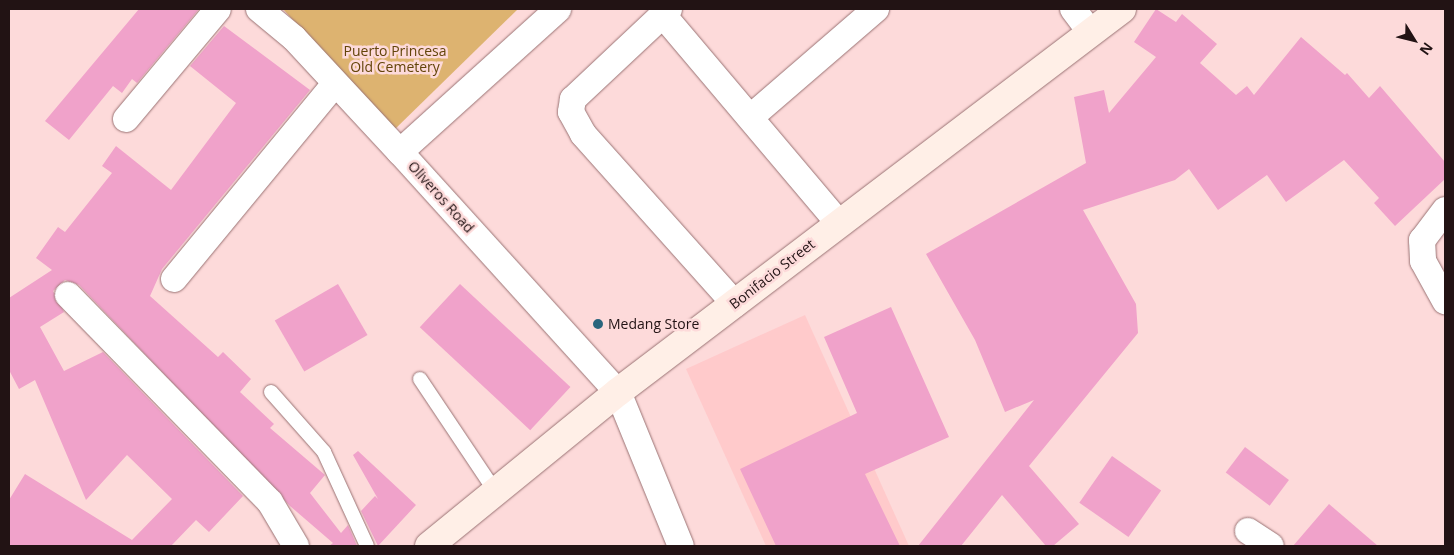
<!DOCTYPE html>
<style>
body{margin:0}
#map{position:relative;width:1454px;height:555px;overflow:hidden;background:#fddada;font-family:"Open Sans",sans-serif}
div>[style]{position:absolute}
.built>*{inset:0;background:#ffcacb}
.green>*{inset:0;background:#ddb370}
.building>*{inset:0;background:#f0a2ca;transform-origin:0 0}
.roads{filter:drop-shadow(0 0 1px #9a7374) drop-shadow(0 0 1px #9a7374)}
.lane>*{height:14px;margin:-7px;padding:0 7px;transform-origin:7px;border-radius:7px;background:#fff}
.street>*{height:26px;margin:-13px;padding:0 13px;transform-origin:13px;border-radius:13px;background:#fff}
.secondary>*{height:28px;margin:-14px;padding:0 14px;transform-origin:14px;border-radius:14px;background:#ffefe7}
.dots>*{width:14px;height:14px;translate:-50% -50%;box-sizing:border-box;border:2px solid #fddada;border-radius:50%}
span{translate:-50% -50%;white-space:nowrap;text-align:center;line-height:1.15;-webkit-text-stroke:5px #fddada;paint-order:stroke}
.park-label{font-size:14px;color:#634409}
.street-label{font-size:14px;color:#221314}
.poi-label{font-size:14px;color:#221314}
.left{translate:0 -50%;text-align:left}
.frame{position:absolute;inset:0;border:10px solid #221314;pointer-events:none}
.north{position:absolute;left:1389px;top:15px;width:50px;height:50px;-webkit-text-stroke:4px #fddada;paint-order:stroke;rotate:126deg;font-size:14px;font-weight:700;line-height:20px;text-align:center;color:#221314}
.north::after{content:'';display:block;margin:auto;width:18px;height:22px;background:#221314;clip-path:polygon(50% 0,100% 100%,50% 72%,0 100%)}
</style>
<div id="map">
<div class="built">
<i style="clip-path:polygon(805px 315px,909px 546px,766px 546px,686px 369px)"></i>
</div>
<div class="green">
<i style="clip-path:polygon(283px 9px,518px 9px,393px 131px)"></i>
</div>
<div class="building">
<i style="clip-path:polygon(139px 9px,199px 9px,137px 83px,132px 79px,122px 93px,113px 86px,69px 140px,45px 121px)"></i>
<i style="clip-path:polygon(1156px 9px,1176px 22px,1182px 14px,1217px 44px,1200px 63px,1236px 95px,1247px 86px,1254px 95px,1301px 37px,1345px 75px,1347px 73px,1369px 98px,1380px 86px,1445px 162px,1445px 179px,1395px 226px,1374px 203px,1379px 198px,1344px 160px,1286px 202px,1267px 175px,1218px 210px,1189px 169px,1175px 180px,1083px 210px,1136px 304px,1138px 333px,1029px 466px,1079px 524px,1053px 546px,1046px 546px,1002px 495px,961px 546px,918px 546px,1034px 400px,1005px 412px,975px 340px,926px 254px,1086px 163px,1074px 97px,1104px 90px,1109px 113px,1156px 57px,1134px 42px)"></i>
<i style="clip-path:polygon(224px 26px,310px 90px,162px 269px,150px 296px,218px 357px,223px 352px,251px 379px,240px 392px,274px 424px,270px 428px,325px 475px,310px 493px,341px 533px,348px 525px,357px 546px,329px 546px,333px 543px,290px 506px,79px 285px,65px 280px,53px 291px,64px 312px,40px 327px,64px 371px,103px 352px,243px 496px,209px 532px,196px 520px,171px 546px,9px 546px,9px 500px,25px 474px,132px 540px,172px 499px,127px 455px,86px 500px,35px 380px,19px 389px,9px 370px,9px 298px,52px 270px,36px 258px,58px 227px,65px 232px,112px 173px,102px 166px,116px 146px,171px 190px,236px 103px,190px 66px)"></i>
<i style="left:338px;top:284px;width:59px;height:73px;rotate:60deg"></i>
<i style="left:460px;top:284px;width:151px;height:59px;rotate:43deg"></i>
<i style="clip-path:polygon(891px 307px,949px 437px,865px 474px,900px 546px,776px 546px,740px 469px,857px 413px,824px 337px)"></i>
<i style="left:1245px;top:447px;width:55px;height:32px;rotate:37deg"></i>
<i style="clip-path:polygon(358px 451px,416px 505px,378px 546px,361px 511px,375px 496px,378px 499px,353px 455px)"></i>
<i style="left:1112px;top:456px;width:60px;height:57px;rotate:35deg"></i>
<i style="clip-path:polygon(1329px 504px,1378px 546px,1293px 546px)"></i>
</div>
<div class="roads">
<div class="lane">
<i style="left:420px;top:379px;width:135px;rotate:56.2deg"></i>
<i style="left:271px;top:392px;width:80px;rotate:48.5deg"></i>
<i style="left:324px;top:452px;width:103px;rotate:65.4deg"></i>
</div>
<div class="street">
<i style="left:259px;top:9px;width:45px;rotate:39.6deg"></i>
<i style="left:294px;top:38px;width:156px;rotate:47.1deg"></i>
<i style="left:400px;top:152px;width:324px;rotate:47.8deg"></i>
<i style="left:618px;top:392px;width:166px;rotate:67.8deg"></i>
<i style="left:669px;top:9px;width:132px;rotate:136.8deg"></i>
<i style="left:573px;top:99px;width:13px;rotate:99deg"></i>
<i style="left:571px;top:112px;width:25px;rotate:61deg"></i>
<i style="left:583px;top:134px;width:228px;rotate:48.2deg"></i>
<i style="left:1073px;top:9px;width:30px;rotate:53deg"></i>
<i style="left:663px;top:15px;width:271px;rotate:49.8deg"></i>
<i style="left:752px;top:116px;width:164px;rotate:-40.8deg"></i>
<i style="left:126px;top:119px;width:143px;rotate:-50.1deg"></i>
<i style="left:400px;top:152px;width:213px;rotate:-42.1deg"></i>
<i style="left:1445px;top:210px;width:38px;rotate:127deg"></i>
<i style="left:1422px;top:240px;width:21px;rotate:87deg"></i>
<i style="left:1423px;top:261px;width:46px;rotate:61.2deg"></i>
<i style="left:174px;top:279px;width:251px;rotate:-50.5deg"></i>
<i style="left:68px;top:295px;width:289px;rotate:45.7deg"></i>
<i style="left:270px;top:502px;width:51px;rotate:59.4deg"></i>
<i style="left:1248px;top:531px;width:27px;rotate:33deg"></i>
</div>
<div class="secondary">
<i style="left:429px;top:546px;width:244px;rotate:-39.2deg"></i>
<i style="left:618px;top:392px;width:633px;rotate:-37.23deg"></i>
</div>
</div>
<div class="dots">
<i style="left:598px;top:324px;background:#2a657d"></i>
</div>
<div class="park-label">
<span style="left:395px;top:59px">Puerto Princesa<br>Old Cemetery</span>
</div>
<div class="street-label">
<span style="left:441px;top:197px;rotate:48deg">Oliveros Road</span>
<span style="left:772px;top:274px;rotate:-38deg">Bonifacio Street</span>
</div>
<div class="poi-label">
<span class="left" style="left:608px;top:324px">Medang Store</span>
</div>
<div class="frame"></div>
<div class="north">N</div>
</div>
